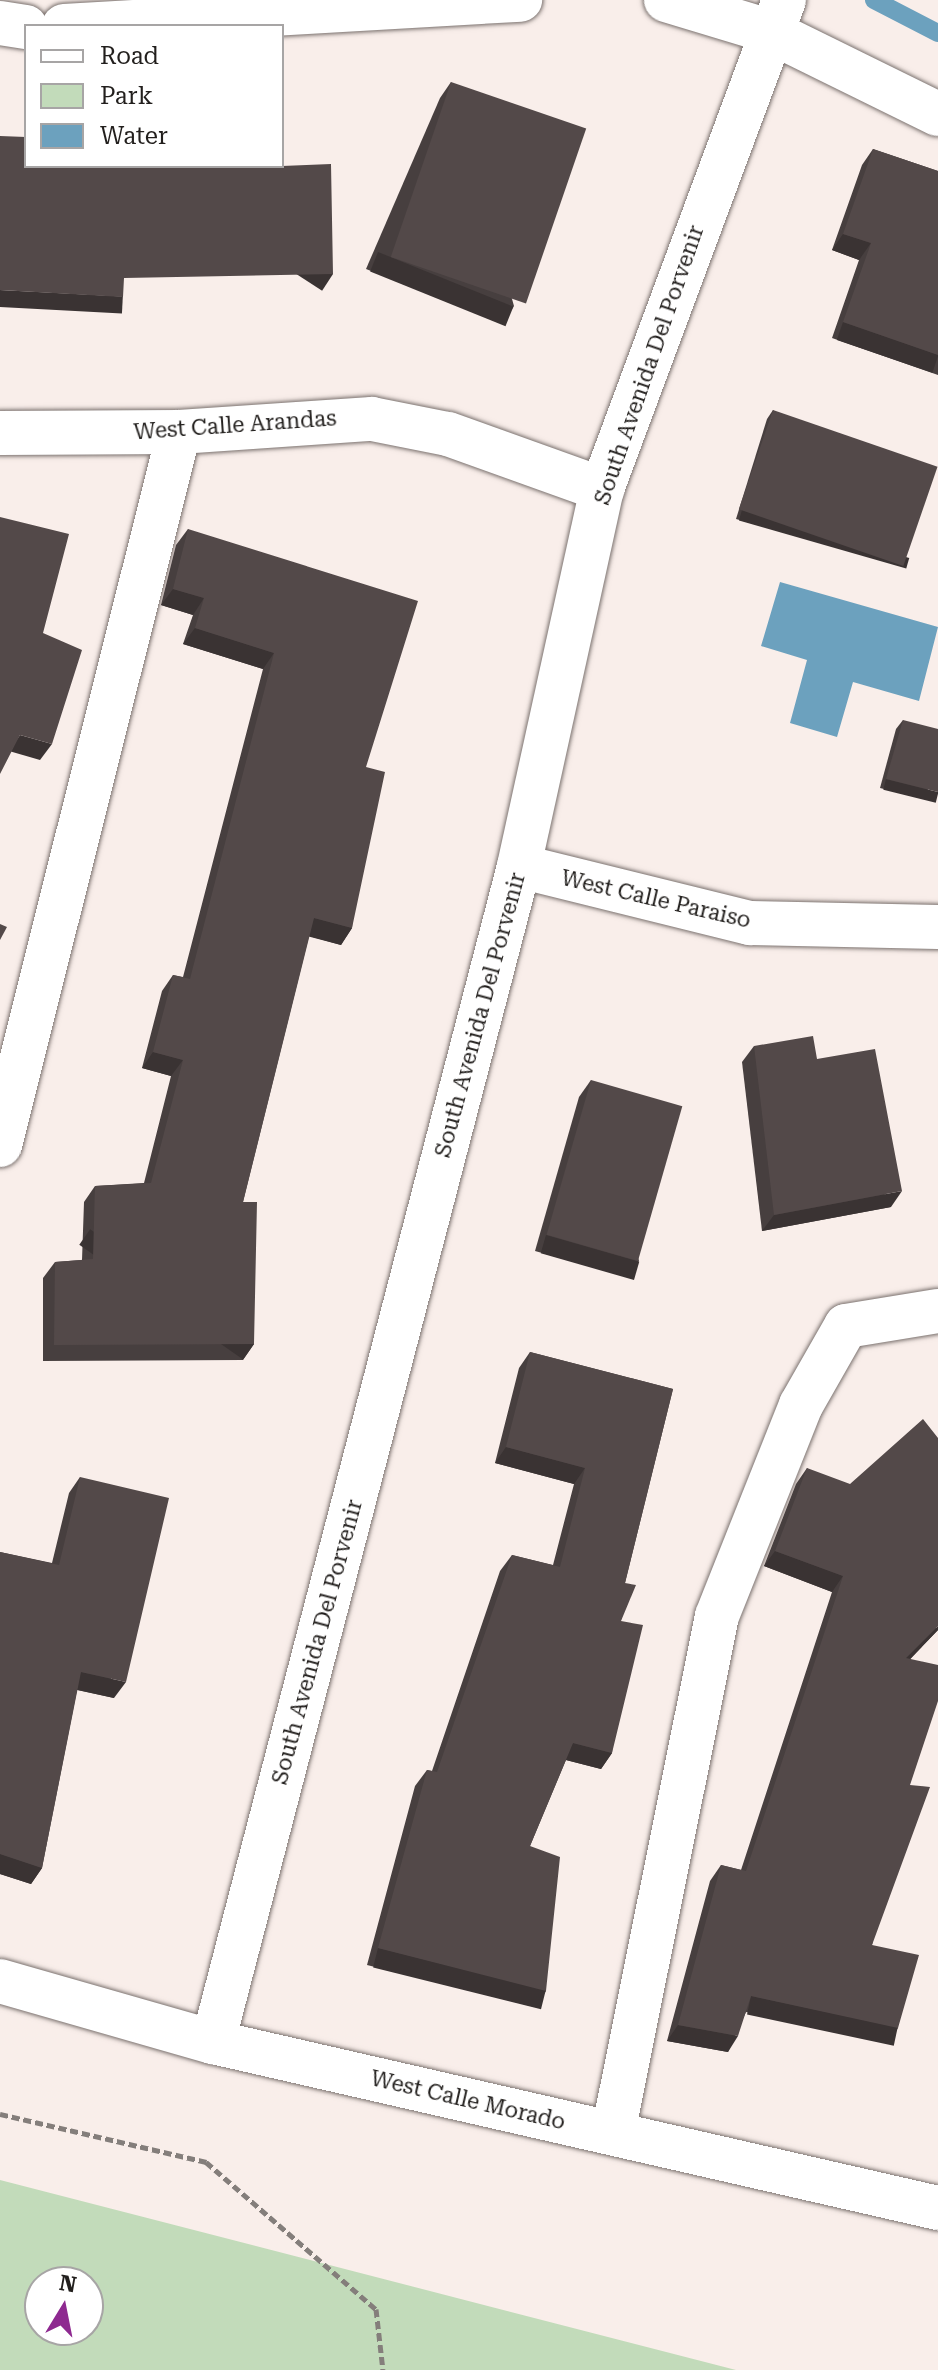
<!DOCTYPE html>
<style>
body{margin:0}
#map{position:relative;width:938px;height:2370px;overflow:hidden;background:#f9eeea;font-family:"Roboto Serif",serif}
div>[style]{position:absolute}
.green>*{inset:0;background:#c2dbba}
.water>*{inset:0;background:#6ca1be}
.stream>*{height:18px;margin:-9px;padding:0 9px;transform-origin:9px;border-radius:9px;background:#6ca1be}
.path>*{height:5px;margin-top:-2.5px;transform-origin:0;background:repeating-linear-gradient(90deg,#847e7b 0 8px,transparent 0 12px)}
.roads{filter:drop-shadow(0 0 2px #7b726f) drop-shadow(0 0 2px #7b726f)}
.minor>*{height:44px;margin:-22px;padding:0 22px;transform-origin:22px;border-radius:22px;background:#fff}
.wall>*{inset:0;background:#473f3f}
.shaded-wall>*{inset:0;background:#3a3333;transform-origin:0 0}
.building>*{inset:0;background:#534949;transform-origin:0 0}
span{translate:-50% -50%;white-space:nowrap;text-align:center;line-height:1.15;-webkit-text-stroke:8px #fff;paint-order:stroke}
.street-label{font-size:22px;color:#221f1d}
.legend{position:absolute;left:24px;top:24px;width:260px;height:144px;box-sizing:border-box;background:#fff;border:2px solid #a7a5a5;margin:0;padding:10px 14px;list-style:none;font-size:24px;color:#221f1d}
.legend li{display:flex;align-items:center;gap:16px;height:40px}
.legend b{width:40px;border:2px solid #a7a5a5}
.north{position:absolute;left:24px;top:2266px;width:80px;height:80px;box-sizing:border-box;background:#fff;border:2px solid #a7a5a5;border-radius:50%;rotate:10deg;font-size:22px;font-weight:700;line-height:32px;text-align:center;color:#221f1d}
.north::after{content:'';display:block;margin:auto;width:28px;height:36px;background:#8e2990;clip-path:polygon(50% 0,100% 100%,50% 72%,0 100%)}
</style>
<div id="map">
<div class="green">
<i style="clip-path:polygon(evenodd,0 2180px,736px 2370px,0 2370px,0 2180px,40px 2282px,88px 2282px,88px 2330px,40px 2330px,40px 2282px)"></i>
</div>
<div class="water">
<i style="clip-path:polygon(780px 582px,938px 627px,919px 701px,853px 682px,837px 737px,790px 723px,807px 660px,761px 646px)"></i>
</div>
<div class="stream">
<i style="left:874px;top:0;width:72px;rotate:27.3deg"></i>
</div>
<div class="path">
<i style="left:0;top:2114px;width:212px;rotate:13.1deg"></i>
<i style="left:206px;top:2162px;width:225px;rotate:40.9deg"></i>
<i style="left:376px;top:2309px;width:61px;rotate:83.5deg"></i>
</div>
<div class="roads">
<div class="minor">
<i style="left:666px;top:0;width:108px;rotate:16.8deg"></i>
<i style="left:769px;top:31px;width:188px;rotate:26.2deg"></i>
<i style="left:0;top:23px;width:26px;rotate:9deg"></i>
<i style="left:64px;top:26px;width:457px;rotate:-3.3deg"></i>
<i style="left:0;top:433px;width:179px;rotate:-0.3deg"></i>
<i style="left:179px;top:432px;width:193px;rotate:-3.9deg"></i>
<i style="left:372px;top:419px;width:77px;rotate:11.2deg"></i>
<i style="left:448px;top:434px;width:164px;rotate:19.7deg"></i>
<i style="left:519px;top:866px;width:238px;rotate:13.9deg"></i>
<i style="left:750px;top:923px;width:188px;rotate:1.2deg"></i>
<i style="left:0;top:1145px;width:735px;rotate:-75.91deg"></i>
<i style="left:0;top:1981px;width:222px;rotate:16deg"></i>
<i style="left:213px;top:2042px;width:744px;rotate:12.9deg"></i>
<i style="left:213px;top:2042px;width:1215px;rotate:-75.41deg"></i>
<i style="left:519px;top:866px;width:386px;rotate:-77.6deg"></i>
<i style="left:602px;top:489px;width:522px;rotate:-69.59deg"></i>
<i style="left:613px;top:2133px;width:527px;rotate:-78.63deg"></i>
<i style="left:717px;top:1616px;width:227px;rotate:-68.3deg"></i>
<i style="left:801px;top:1405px;width:91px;rotate:-60.3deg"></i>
<i style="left:846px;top:1326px;width:93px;rotate:-9.3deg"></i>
</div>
</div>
<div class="wall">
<i style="clip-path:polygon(451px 82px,514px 306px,503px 323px,366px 269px,440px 98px)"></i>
<i style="clip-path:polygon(873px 149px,938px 171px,938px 375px,832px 338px,859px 260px,832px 250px,862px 165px)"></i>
<i style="clip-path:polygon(773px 410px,904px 566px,736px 519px,767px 419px)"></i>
<i style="clip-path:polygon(188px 529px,366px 767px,352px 928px,341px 945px,309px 936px,243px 1202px,254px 1344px,243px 1360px,43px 1361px,43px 1278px,55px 1262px,82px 1260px,84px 1202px,95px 1186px,144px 1183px,171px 1076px,142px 1068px,162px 991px,173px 975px,183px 977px,263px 669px,183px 644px,193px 615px,161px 605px,176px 545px)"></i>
<i style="clip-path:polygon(903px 720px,932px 801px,880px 788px,896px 729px)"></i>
<i style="clip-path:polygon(754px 1046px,817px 1059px,891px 1207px,762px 1231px,742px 1062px)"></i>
<i style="clip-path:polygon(591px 1080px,639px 1261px,628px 1277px,535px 1251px,579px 1097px)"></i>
<i style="clip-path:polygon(530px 1352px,673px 1389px,625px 1583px,621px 1621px,612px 1753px,601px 1769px,566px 1760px,530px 1846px,546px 1991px,535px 2007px,367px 1965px,415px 1786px,427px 1770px,432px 1771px,500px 1571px,512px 1555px,553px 1565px,574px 1484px,495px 1463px,519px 1368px)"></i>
<i style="clip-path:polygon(807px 1468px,938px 1630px,910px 1659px,910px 1785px,872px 1945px,898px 2028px,887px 2043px,746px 2012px,728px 2052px,667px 2041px,710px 1881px,721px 1865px,741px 1870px,832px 1592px,764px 1566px,796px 1484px)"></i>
<i style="clip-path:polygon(80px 1477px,114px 1698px,77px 1690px,42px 1868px,31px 1884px,0 1874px,0 1552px,52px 1563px,69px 1493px)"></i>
</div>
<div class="shaded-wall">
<i style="clip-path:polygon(843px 234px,871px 243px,859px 260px,832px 250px)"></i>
<i style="left:378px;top:252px;width:146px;height:21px;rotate:22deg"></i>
<i style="left:333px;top:274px;width:20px;height:209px;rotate:123deg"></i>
<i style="left:0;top:290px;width:123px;height:17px;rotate:3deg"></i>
<i style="left:843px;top:322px;width:101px;height:19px;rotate:19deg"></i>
<i style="left:742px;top:510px;width:174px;height:11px;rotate:16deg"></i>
<i style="clip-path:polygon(173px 589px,204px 598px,193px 615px,161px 605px)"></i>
<i style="clip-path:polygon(195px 628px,274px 653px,263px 669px,183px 644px)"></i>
<i style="clip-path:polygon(20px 735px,52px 744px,40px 760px,9px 751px)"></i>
<i style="left:886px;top:779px;width:54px;height:11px;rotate:14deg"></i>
<i style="clip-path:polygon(314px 918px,352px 928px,341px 945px,303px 935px)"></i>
<i style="clip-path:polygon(153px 1052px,183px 1060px,171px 1076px,142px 1068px)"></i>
<i style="clip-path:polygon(902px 1191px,891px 1207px,762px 1231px,774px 1215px)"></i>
<i style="left:546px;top:1235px;width:97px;height:19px;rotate:16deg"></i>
<i style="left:254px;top:1344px;width:19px;height:200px;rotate:125deg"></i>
<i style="clip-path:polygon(506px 1447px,585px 1468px,574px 1484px,495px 1463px)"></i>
<i style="clip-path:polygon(775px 1551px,843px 1576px,832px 1592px,764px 1566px)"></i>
<i style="clip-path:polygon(938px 1626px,938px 1630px,896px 1674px,906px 1658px)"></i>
<i style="clip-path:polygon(81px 1672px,126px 1682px,114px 1698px,69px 1688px)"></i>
<i style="clip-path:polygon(573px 1743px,612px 1753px,601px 1769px,562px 1759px)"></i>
<i style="clip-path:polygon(0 1854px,42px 1868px,31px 1884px,0 1874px)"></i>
<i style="left:378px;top:1948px;width:173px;height:20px;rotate:14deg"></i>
<i style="left:751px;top:1996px;width:150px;height:19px;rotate:12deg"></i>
<i style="clip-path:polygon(678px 2025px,738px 2036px,728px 2052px,667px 2041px)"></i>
</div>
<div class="building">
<i style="left:451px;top:82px;width:143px;height:185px;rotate:19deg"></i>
<i style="clip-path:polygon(0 136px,26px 137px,26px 166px,282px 166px,331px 164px,333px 274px,124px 278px,123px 297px,0 290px)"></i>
<i style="clip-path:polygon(873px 149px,938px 171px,938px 355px,843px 322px,871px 243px,843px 234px)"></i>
<i style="left:773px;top:410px;width:174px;height:105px;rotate:19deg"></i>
<i style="clip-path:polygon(0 517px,69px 534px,43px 633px,82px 650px,52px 744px,20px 735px,0 774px)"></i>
<i style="clip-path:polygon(188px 529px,418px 601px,366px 767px,385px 772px,352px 928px,314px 918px,243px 1202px,257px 1202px,254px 1344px,54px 1345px,55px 1262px,93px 1259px,95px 1186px,151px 1183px,183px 1060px,153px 1052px,173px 975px,190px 979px,274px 653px,195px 628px,204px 598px,173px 589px)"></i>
<i style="clip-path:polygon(903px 720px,938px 729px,938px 792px,886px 779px)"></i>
<i style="clip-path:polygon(0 924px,7px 927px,0 940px)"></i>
<i style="clip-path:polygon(813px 1036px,817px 1059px,875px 1049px,902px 1191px,774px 1215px,754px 1046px)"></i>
<i style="left:591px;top:1080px;width:95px;height:161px;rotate:16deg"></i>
<i style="clip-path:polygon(530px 1352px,673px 1389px,625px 1583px,636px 1585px,621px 1621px,643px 1625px,612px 1753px,573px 1743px,530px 1846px,560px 1857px,546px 1991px,378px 1948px,427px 1770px,437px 1772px,512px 1555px,560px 1567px,585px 1468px,506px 1447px)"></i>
<i style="clip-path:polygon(923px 1419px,938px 1438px,938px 1626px,906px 1658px,938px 1665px,938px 1701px,910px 1785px,930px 1787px,872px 1945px,919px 1955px,898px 2028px,751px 1996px,738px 2036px,678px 2025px,721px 1865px,746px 1871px,843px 1576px,775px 1551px,807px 1468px,850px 1484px)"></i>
<i style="clip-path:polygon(80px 1477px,169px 1498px,126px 1682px,81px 1672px,42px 1868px,0 1854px,0 1552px,59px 1565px)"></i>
</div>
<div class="street-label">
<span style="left:649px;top:365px;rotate:-71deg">South Avenida Del Porvenir</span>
<span style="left:235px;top:425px;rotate:-4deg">West Calle Arandas</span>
<span style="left:656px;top:899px;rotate:13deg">West Calle Paraiso</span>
<span style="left:480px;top:1015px;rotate:-75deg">South Avenida Del Porvenir</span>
<span style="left:317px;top:1642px;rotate:-75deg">South Avenida Del Porvenir</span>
<span style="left:468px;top:2100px;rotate:13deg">West Calle Morado</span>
</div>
<ul class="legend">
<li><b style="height:10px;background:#fff"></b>Road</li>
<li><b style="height:22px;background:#c2dbba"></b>Park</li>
<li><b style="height:22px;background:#6ca1be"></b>Water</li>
</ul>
<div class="north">N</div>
</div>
